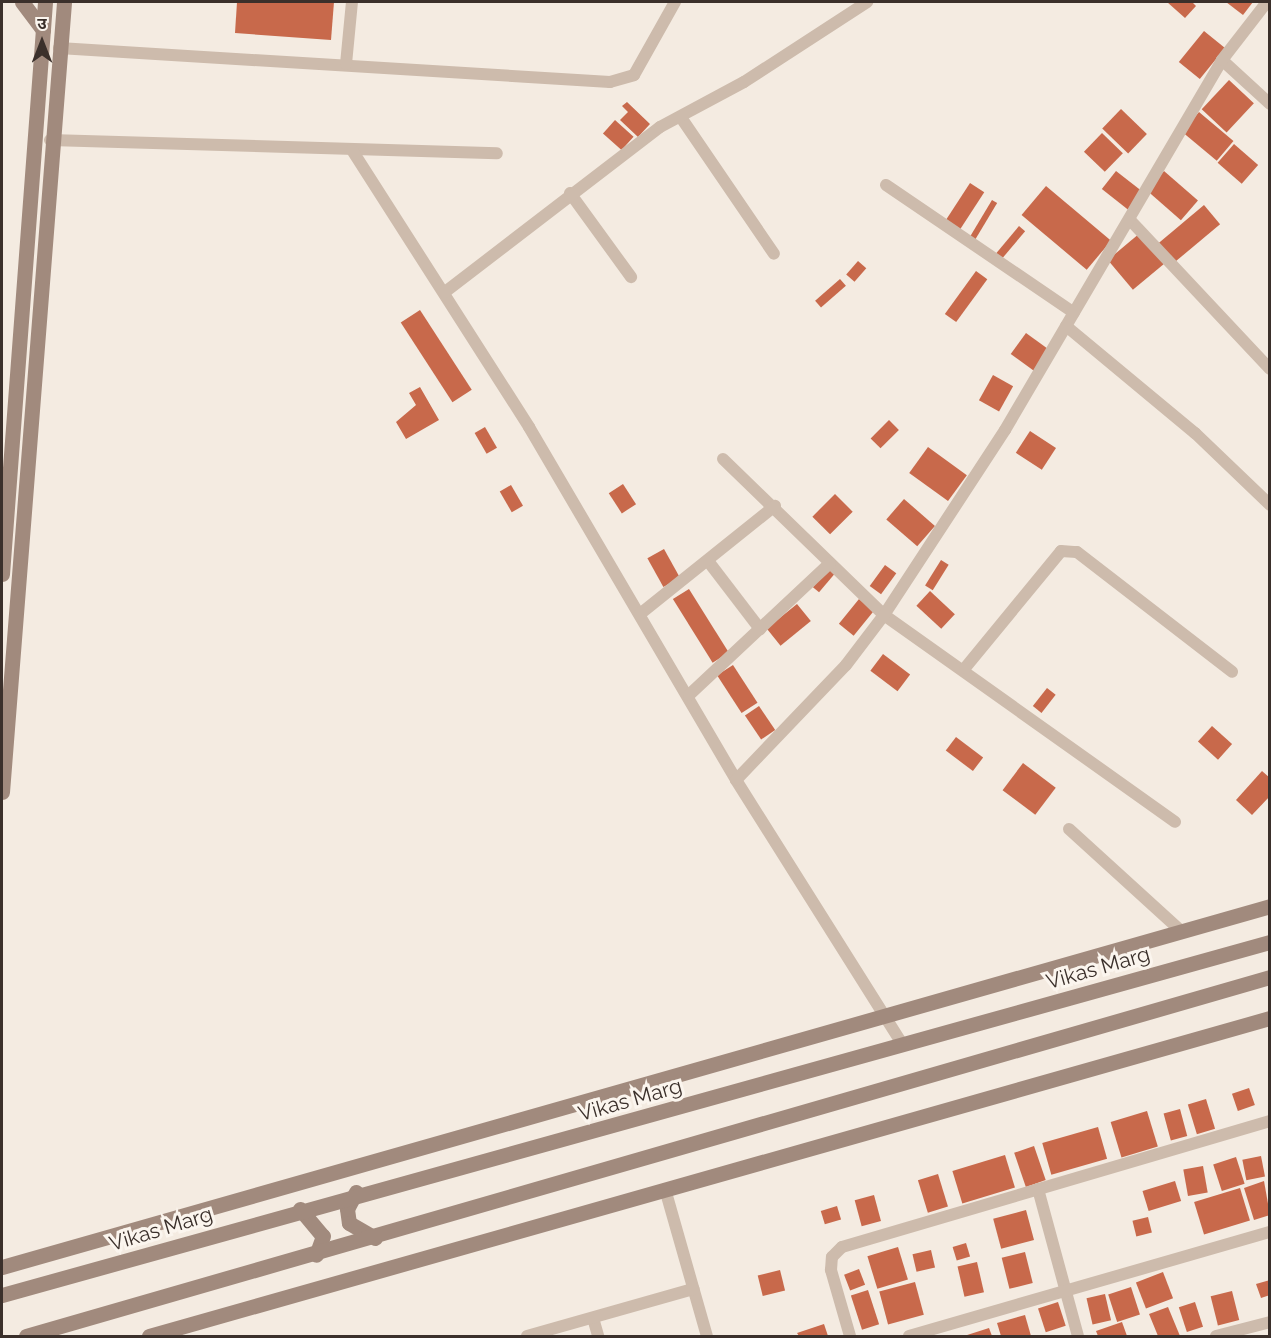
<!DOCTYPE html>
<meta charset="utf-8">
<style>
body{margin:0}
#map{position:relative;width:1271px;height:1338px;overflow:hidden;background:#f4ebe1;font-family:Raleway,"Noto Sans Devanagari",sans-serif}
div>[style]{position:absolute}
.building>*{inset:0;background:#c8694b;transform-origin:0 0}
.street>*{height:12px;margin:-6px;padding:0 6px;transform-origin:6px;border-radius:6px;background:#cdbbac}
.secondary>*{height:15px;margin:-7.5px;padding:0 7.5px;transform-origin:7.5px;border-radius:7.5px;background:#a18a7d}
span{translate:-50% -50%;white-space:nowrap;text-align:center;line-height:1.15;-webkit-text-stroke:6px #fbf5ee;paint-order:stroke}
.street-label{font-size:21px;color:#3b302b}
.frame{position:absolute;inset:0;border:3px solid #3b302b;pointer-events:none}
.north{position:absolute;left:12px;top:12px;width:60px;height:60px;-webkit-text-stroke:4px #fbf5ee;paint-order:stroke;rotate:0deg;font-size:16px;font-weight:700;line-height:24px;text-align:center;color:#3b302b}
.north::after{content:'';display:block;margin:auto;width:21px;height:27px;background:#3b302b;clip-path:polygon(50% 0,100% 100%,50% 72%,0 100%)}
</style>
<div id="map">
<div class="building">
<i style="clip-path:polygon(237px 2px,334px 2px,331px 40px,235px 33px)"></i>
<i style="clip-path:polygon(1167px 2px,1192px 2px,1196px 6px,1185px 18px)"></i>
<i style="clip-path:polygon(1226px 2px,1253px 2px,1243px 15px)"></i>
<i style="left:1204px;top:31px;width:27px;height:40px;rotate:39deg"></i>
<i style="left:1229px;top:80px;width:34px;height:40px;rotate:43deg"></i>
<i style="clip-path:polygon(627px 102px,650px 124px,638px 137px,620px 120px,628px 112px,622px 106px)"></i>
<i style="left:1121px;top:109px;width:36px;height:27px;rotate:44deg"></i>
<i style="left:1199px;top:112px;width:45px;height:26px;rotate:40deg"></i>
<i style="left:615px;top:120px;width:25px;height:18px;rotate:42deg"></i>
<i style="left:1102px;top:133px;width:29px;height:26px;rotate:44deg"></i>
<i style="left:1234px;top:144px;width:32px;height:25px;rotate:41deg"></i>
<i style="left:1116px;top:171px;width:33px;height:23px;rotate:38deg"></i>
<i style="left:1164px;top:171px;width:45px;height:26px;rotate:41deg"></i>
<i style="left:970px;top:183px;width:17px;height:46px;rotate:33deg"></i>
<i style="left:1046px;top:186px;width:85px;height:38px;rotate:40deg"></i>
<i style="left:992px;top:200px;width:6px;height:46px;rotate:31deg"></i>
<i style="left:1204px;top:205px;width:25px;height:61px;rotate:50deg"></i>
<i style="left:1019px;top:226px;width:8px;height:39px;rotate:40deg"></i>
<i style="left:1140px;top:233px;width:39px;height:42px;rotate:50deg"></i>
<i style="left:858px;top:261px;width:11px;height:18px;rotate:41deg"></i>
<i style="left:976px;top:271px;width:14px;height:53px;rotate:36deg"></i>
<i style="left:840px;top:279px;width:9px;height:33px;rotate:49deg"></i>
<i style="left:420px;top:310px;width:95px;height:23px;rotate:57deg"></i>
<i style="left:1026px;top:333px;width:29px;height:26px;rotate:36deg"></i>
<i style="left:993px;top:375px;width:23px;height:29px;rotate:29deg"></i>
<i style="clip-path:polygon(420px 387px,439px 420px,406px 439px,396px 422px,416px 405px,409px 393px)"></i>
<i style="left:889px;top:420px;width:14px;height:26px;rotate:45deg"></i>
<i style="left:485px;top:427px;width:24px;height:12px;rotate:60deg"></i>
<i style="left:1030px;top:431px;width:31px;height:26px;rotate:33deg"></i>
<i style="left:928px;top:447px;width:48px;height:32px;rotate:36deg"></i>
<i style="left:623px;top:484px;width:24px;height:17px;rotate:57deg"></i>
<i style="left:511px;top:485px;width:24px;height:13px;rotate:60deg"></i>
<i style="left:835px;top:494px;width:25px;height:32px;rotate:45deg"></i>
<i style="left:904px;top:499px;width:41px;height:27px;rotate:41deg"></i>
<i style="left:664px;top:549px;width:33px;height:19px;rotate:61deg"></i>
<i style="left:941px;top:560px;width:9px;height:30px;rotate:32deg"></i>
<i style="left:885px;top:565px;width:14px;height:26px;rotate:36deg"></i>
<i style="left:829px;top:568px;width:8px;height:25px;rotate:40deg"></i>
<i style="left:689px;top:589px;width:75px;height:19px;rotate:58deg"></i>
<i style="left:930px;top:591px;width:34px;height:20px;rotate:43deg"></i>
<i style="left:859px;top:599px;width:19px;height:32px;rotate:39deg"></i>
<i style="left:797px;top:604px;width:22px;height:39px;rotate:51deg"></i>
<i style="left:883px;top:654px;width:34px;height:21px;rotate:37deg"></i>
<i style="left:733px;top:665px;width:45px;height:19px;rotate:57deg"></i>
<i style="left:1047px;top:688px;width:11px;height:23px;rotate:38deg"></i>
<i style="left:759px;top:706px;width:29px;height:17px;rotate:56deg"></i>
<i style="left:1212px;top:726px;width:27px;height:21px;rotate:42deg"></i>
<i style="left:956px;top:737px;width:34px;height:17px;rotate:37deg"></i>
<i style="left:1023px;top:763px;width:41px;height:34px;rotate:37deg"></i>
<i style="clip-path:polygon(1262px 771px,1270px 778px,1270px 796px,1252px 815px,1236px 800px)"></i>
<i style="left:1249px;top:1088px;width:18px;height:18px;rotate:71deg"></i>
<i style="left:1206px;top:1099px;width:31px;height:19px;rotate:73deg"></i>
<i style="left:1180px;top:1109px;width:28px;height:17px;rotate:75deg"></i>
<i style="left:1147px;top:1111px;width:37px;height:38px;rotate:73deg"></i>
<i style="left:1098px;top:1127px;width:33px;height:58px;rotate:74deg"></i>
<i style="left:1034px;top:1146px;width:36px;height:21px;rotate:71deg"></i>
<i style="left:1005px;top:1155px;width:34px;height:55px;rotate:73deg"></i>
<i style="left:1261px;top:1156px;width:21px;height:19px;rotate:79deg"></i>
<i style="left:1236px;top:1157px;width:28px;height:24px;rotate:72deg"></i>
<i style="left:1203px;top:1166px;width:27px;height:20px;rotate:80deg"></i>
<i style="left:938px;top:1174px;width:34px;height:21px;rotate:73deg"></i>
<i style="left:1175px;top:1181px;width:21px;height:34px;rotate:73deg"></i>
<i style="clip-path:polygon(1264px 1181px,1270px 1215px,1254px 1220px,1244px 1188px)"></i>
<i style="left:1240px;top:1188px;width:34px;height:48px;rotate:73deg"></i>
<i style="left:874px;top:1195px;width:27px;height:20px;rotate:75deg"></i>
<i style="left:837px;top:1206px;width:14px;height:17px;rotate:73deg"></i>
<i style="left:1026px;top:1210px;width:31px;height:34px;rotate:75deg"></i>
<i style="left:1148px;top:1217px;width:16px;height:16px;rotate:76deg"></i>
<i style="left:966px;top:1243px;width:14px;height:14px;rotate:73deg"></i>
<i style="left:898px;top:1247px;width:34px;height:32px;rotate:73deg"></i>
<i style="left:931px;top:1250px;width:18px;height:19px;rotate:77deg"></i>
<i style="left:1025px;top:1252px;width:32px;height:24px;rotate:76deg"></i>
<i style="left:977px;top:1262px;width:31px;height:20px;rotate:77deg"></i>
<i style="left:859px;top:1269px;width:17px;height:16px;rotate:69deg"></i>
<i style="left:780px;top:1270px;width:21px;height:23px;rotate:76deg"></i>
<i style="left:1163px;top:1272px;width:28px;height:29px;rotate:69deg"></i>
<i style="clip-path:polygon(1270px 1280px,1270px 1295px,1261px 1298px,1256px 1284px)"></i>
<i style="left:915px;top:1282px;width:34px;height:37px;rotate:75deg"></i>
<i style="left:1131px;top:1287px;width:29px;height:24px;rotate:72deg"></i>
<i style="left:868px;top:1290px;width:36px;height:18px;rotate:72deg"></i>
<i style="left:1232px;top:1291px;width:30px;height:22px;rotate:76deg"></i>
<i style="left:1105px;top:1294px;width:27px;height:19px;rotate:77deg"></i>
<i style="left:1058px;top:1302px;width:25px;height:21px;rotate:72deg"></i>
<i style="left:1195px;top:1302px;width:26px;height:17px;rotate:72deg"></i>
<i style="clip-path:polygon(1168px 1307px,1180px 1336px,1158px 1336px,1149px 1314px)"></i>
<i style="clip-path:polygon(1025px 1315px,1031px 1336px,1001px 1336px,997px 1323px)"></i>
<i style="clip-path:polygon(1122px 1322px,1127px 1336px,1098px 1336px,1096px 1331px)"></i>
<i style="clip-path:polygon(824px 1324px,828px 1336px,799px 1336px,797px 1333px)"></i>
<i style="clip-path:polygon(989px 1328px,992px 1336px,964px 1336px)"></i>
</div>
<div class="street">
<i style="left:59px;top:48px;width:552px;rotate:3.53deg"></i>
<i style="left:610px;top:82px;width:25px;rotate:-16deg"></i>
<i style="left:634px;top:75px;width:84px;rotate:-60.7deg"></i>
<i style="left:1222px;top:60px;width:65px;rotate:42.5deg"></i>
<i style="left:346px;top:64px;width:62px;rotate:-84.5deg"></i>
<i style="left:682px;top:119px;width:163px;rotate:55.7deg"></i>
<i style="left:50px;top:140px;width:447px;rotate:1.7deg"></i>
<i style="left:352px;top:150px;width:329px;rotate:57.4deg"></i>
<i style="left:529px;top:427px;width:409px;rotate:59.6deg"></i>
<i style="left:736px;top:780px;width:313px;rotate:57.8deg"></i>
<i style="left:886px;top:185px;width:227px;rotate:34.2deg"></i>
<i style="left:570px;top:193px;width:104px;rotate:54deg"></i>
<i style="left:1130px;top:220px;width:204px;rotate:46.8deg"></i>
<i style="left:445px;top:292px;width:271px;rotate:-37.5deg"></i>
<i style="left:660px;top:127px;width:95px;rotate:-28.2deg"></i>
<i style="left:744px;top:82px;width:147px;rotate:-33deg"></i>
<i style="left:1066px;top:326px;width:168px;rotate:39.7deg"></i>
<i style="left:1195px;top:433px;width:104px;rotate:43.8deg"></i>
<i style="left:723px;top:459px;width:224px;rotate:44.1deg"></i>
<i style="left:884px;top:615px;width:357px;rotate:35.4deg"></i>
<i style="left:708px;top:561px;width:86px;rotate:52.6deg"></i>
<i style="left:640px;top:614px;width:173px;rotate:-38.7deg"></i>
<i style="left:965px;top:668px;width:151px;rotate:-50.6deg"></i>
<i style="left:1061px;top:551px;width:16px;rotate:4deg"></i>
<i style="left:1077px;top:552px;width:196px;rotate:37.7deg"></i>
<i style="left:689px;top:695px;width:193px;rotate:-43.1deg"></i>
<i style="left:736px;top:780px;width:159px;rotate:-46.3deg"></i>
<i style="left:846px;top:665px;width:63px;rotate:-52.8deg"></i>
<i style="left:884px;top:615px;width:221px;rotate:-56.8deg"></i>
<i style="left:1005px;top:430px;width:429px;rotate:-59.6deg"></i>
<i style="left:1222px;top:60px;width:73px;rotate:-52.2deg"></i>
<i style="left:1069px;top:829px;width:150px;rotate:42.3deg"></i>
<i style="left:665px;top:1189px;width:153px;rotate:74.1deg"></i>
<i style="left:1038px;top:1189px;width:152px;rotate:74.8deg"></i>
<i style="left:593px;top:1318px;width:19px;rotate:74deg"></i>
<i style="left:527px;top:1336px;width:173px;rotate:-15.8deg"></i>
<i style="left:850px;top:1336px;width:69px;rotate:-106.1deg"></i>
<i style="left:831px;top:1270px;width:13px;rotate:-86deg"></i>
<i style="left:832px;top:1257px;width:14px;rotate:-45deg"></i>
<i style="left:842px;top:1247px;width:446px;rotate:-16.4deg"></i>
<i style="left:909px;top:1336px;width:376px;rotate:-16.1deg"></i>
<i style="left:1216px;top:1336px;width:56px;rotate:-14.5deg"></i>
</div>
<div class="secondary">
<i style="left:22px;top:2px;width:35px;rotate:53deg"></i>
<i style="left:2px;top:574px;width:574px;rotate:-85.7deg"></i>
<i style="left:2px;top:792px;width:792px;rotate:-85.51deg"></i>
<i style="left:356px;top:1192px;width:19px;rotate:118deg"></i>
<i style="left:347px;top:1209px;width:14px;rotate:82deg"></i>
<i style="left:349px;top:1223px;width:30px;rotate:30deg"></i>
<i style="left:300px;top:1209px;width:35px;rotate:50deg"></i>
<i style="left:323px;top:1236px;width:20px;rotate:110deg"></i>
<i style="left:2px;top:1267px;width:1318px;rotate:-15.89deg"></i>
<i style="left:2px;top:1295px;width:1316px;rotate:-15.56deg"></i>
<i style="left:26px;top:1336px;width:1295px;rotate:-16.1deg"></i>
<i style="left:149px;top:1336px;width:1165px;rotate:-15.84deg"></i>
</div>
<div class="street-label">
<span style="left:1098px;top:968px;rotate:-16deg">Vikas Marg</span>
<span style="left:630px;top:1100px;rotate:-16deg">Vikas Marg</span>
<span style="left:161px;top:1229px;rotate:-17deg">Vikas Marg</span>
</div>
<div class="frame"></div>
<div class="north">उ</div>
</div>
